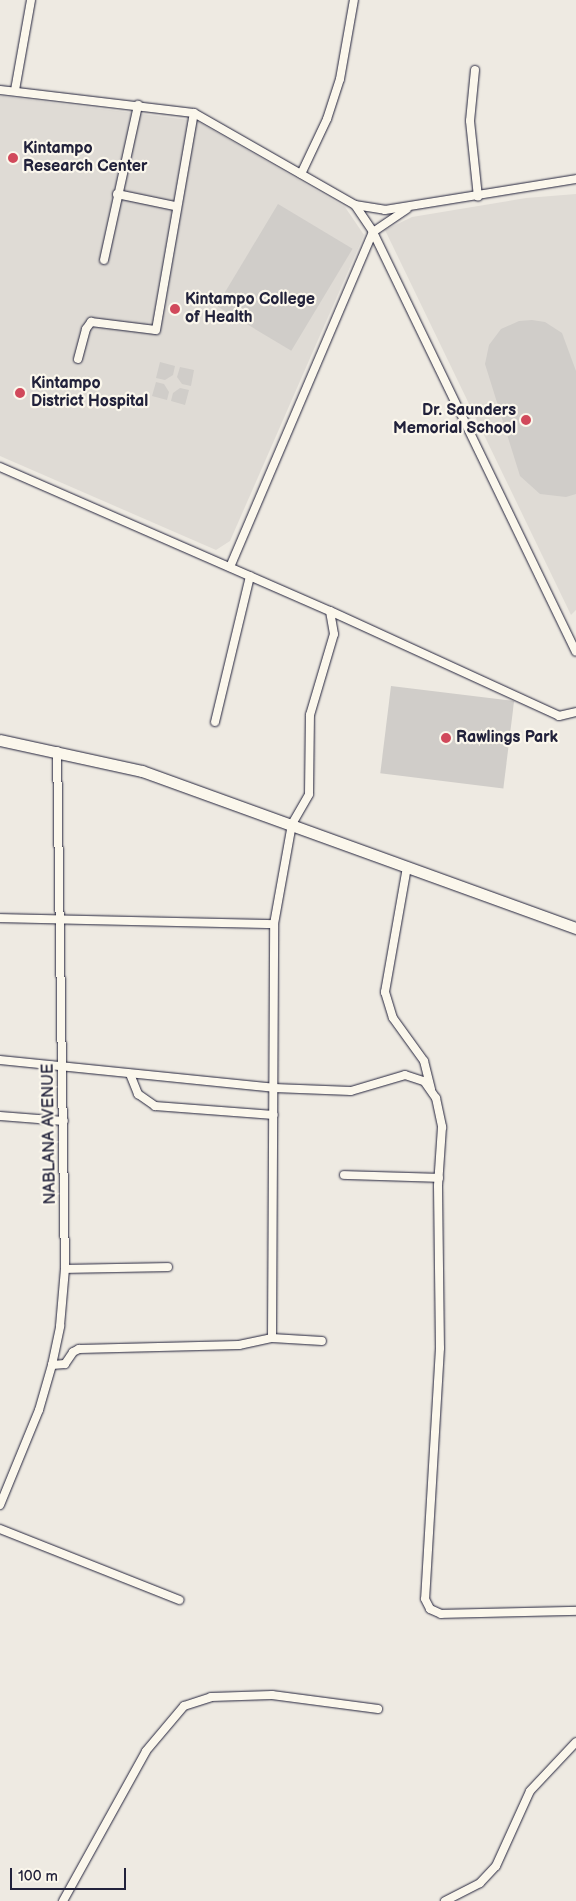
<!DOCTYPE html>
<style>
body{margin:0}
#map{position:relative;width:576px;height:1901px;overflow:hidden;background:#eeeae2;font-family:"Balsamiq Sans",sans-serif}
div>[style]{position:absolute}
.built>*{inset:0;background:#dfdbd5}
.green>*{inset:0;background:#d0cdc9;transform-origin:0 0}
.roads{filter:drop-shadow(0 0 1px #22223b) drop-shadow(0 0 1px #22223b)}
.minor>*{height:8px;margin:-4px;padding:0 4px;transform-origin:4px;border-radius:4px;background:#fbf7ec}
.secondary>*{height:11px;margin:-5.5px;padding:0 5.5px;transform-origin:5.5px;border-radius:5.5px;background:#fbf7ec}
.dots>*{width:14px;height:14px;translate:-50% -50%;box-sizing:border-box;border:2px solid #fbf7ec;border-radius:50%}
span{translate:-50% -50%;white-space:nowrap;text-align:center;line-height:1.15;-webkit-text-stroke:4.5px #fbf7ec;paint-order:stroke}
.poi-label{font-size:16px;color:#22223b;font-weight:700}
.left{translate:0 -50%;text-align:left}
.right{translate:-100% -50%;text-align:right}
.street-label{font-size:16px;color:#22223b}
.scale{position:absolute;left:10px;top:1868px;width:116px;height:22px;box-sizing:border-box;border:2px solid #22223b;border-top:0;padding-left:6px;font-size:15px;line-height:18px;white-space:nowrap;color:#22223b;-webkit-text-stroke:4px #fbf7ec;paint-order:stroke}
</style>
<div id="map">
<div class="built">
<i style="clip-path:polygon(0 96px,197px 121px,345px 207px,364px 235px,230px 541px,216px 550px,0 456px)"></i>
<i style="clip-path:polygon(576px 194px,576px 610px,571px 615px,385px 230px,412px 217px,526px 198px)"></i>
</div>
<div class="green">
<i style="left:278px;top:204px;width:87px;height:119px;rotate:31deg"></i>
<i style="clip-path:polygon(532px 320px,545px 322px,562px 333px,576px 371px,576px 494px,566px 497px,540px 494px,520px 476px,485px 364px,489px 345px,501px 329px,519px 321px)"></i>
<i style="clip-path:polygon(160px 362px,175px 366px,173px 375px,165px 380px,156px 378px)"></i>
<i style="clip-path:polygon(180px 367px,194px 370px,191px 386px,182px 384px,177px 377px)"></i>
<i style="clip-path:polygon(156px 382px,164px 384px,169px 392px,167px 400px,152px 396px)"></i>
<i style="clip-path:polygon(180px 388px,189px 390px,185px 405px,171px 401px,173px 393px)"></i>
<i style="left:391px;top:686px;width:124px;height:88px;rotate:7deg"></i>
</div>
<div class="roads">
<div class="minor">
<i style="left:475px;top:70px;width:51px;rotate:95.6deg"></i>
<i style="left:470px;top:121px;width:76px;rotate:84deg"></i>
<i style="left:0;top:90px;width:195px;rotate:6.8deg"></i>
<i style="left:194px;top:113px;width:185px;rotate:29.7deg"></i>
<i style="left:355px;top:205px;width:30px;rotate:9deg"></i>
<i style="left:385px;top:210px;width:193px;rotate:-9.2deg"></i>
<i style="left:15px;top:90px;width:91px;rotate:-79.9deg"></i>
<i style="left:301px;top:174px;width:61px;rotate:-64.7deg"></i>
<i style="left:327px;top:119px;width:42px;rotate:-72deg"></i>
<i style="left:340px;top:79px;width:80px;rotate:-80deg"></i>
<i style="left:117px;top:194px;width:59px;rotate:11.7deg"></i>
<i style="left:355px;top:205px;width:32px;rotate:56deg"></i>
<i style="left:373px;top:232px;width:466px;rotate:64.2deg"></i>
<i style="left:104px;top:260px;width:159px;rotate:-77.6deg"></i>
<i style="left:78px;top:359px;width:31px;rotate:-75deg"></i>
<i style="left:86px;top:329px;width:9px;rotate:-54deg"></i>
<i style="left:91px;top:322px;width:65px;rotate:7deg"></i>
<i style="left:156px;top:330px;width:220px;rotate:-80.1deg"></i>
<i style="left:0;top:467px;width:360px;rotate:23.6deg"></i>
<i style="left:330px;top:611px;width:252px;rotate:24.6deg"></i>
<i style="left:559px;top:716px;width:17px;rotate:-13deg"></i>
<i style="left:230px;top:567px;width:364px;rotate:-66.9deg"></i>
<i style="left:373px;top:232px;width:41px;rotate:-34.1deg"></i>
<i style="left:215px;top:722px;width:150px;rotate:-76.5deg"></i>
<i style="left:407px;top:867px;width:127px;rotate:100deg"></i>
<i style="left:385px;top:992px;width:27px;rotate:73deg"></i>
<i style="left:393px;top:1018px;width:53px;rotate:54.2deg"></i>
<i style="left:424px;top:1061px;width:29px;rotate:76deg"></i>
<i style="left:0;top:918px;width:274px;rotate:1.3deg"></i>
<i style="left:0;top:1060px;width:275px;rotate:5.8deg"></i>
<i style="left:274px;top:1088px;width:77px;rotate:2.2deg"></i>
<i style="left:351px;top:1091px;width:56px;rotate:-16.5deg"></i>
<i style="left:405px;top:1075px;width:20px;rotate:18deg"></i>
<i style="left:424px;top:1081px;width:21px;rotate:55deg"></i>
<i style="left:436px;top:1098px;width:30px;rotate:78deg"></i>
<i style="left:442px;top:1127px;width:59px;rotate:93.9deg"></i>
<i style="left:438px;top:1186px;width:162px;rotate:89.3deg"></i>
<i style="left:440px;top:1348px;width:251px;rotate:93.4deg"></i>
<i style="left:425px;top:1599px;width:11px;rotate:63deg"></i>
<i style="left:430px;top:1609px;width:12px;rotate:24deg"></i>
<i style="left:441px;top:1614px;width:135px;rotate:-1.3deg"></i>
<i style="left:130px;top:1074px;width:22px;rotate:68deg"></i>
<i style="left:138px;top:1094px;width:21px;rotate:35deg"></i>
<i style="left:155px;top:1106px;width:119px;rotate:4.3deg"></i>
<i style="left:0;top:1116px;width:64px;rotate:4.5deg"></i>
<i style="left:344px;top:1175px;width:95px;rotate:1.8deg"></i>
<i style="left:65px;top:1269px;width:103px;rotate:-1.1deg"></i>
<i style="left:272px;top:1338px;width:50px;rotate:3.4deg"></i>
<i style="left:52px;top:1365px;width:13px;rotate:-4deg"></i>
<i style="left:65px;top:1364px;width:14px;rotate:-56deg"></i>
<i style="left:73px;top:1352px;width:7px;rotate:-27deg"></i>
<i style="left:79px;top:1349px;width:160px;rotate:-1.4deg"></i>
<i style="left:239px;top:1345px;width:34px;rotate:-12deg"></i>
<i style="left:272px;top:1338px;width:414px;rotate:-89.7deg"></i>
<i style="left:274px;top:924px;width:102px;rotate:-79.8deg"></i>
<i style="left:292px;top:824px;width:34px;rotate:-60deg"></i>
<i style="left:309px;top:794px;width:79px;rotate:-89.3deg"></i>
<i style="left:310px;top:715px;width:84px;rotate:-73.5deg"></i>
<i style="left:334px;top:634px;width:23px;rotate:-100deg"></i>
<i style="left:0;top:1505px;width:103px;rotate:-67.7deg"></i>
<i style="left:39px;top:1410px;width:47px;rotate:-73.9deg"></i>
<i style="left:52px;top:1365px;width:40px;rotate:-78deg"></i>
<i style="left:60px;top:1326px;width:57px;rotate:-85deg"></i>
<i style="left:65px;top:1269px;width:518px;rotate:-90.88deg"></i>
<i style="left:0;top:1529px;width:193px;rotate:21.6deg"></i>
<i style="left:63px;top:1901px;width:171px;rotate:-61deg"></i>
<i style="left:146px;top:1751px;width:59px;rotate:-49.8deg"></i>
<i style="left:184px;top:1706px;width:28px;rotate:-18deg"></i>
<i style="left:211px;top:1697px;width:61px;rotate:-1.9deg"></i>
<i style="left:272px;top:1695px;width:107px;rotate:7.5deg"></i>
<i style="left:445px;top:1901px;width:39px;rotate:-27deg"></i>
<i style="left:480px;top:1883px;width:23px;rotate:-47deg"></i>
<i style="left:496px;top:1866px;width:82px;rotate:-65.6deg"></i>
<i style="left:530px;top:1791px;width:67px;rotate:-46.8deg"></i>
</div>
<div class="secondary">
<i style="left:0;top:740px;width:145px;rotate:12.3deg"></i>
<i style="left:142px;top:771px;width:462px;rotate:19.9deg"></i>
</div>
</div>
<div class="dots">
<i style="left:13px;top:158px;background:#d1495b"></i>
<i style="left:175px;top:309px;background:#d1495b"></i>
<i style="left:20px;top:393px;background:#d1495b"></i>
<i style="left:526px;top:420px;background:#d1495b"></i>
<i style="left:446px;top:738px;background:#d1495b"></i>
</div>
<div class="poi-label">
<span class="left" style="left:23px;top:158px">Kintampo<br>Research Center</span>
<span class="left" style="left:185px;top:309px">Kintampo College<br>of Health</span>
<span class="left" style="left:31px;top:393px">Kintampo<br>District Hospital</span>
<span class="right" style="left:516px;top:420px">Dr. Saunders<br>Memorial School</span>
<span class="left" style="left:456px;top:738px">Rawlings Park</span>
</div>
<div class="street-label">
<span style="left:50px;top:1134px;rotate:-91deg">NABLANA AVENUE</span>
</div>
<div class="scale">100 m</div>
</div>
